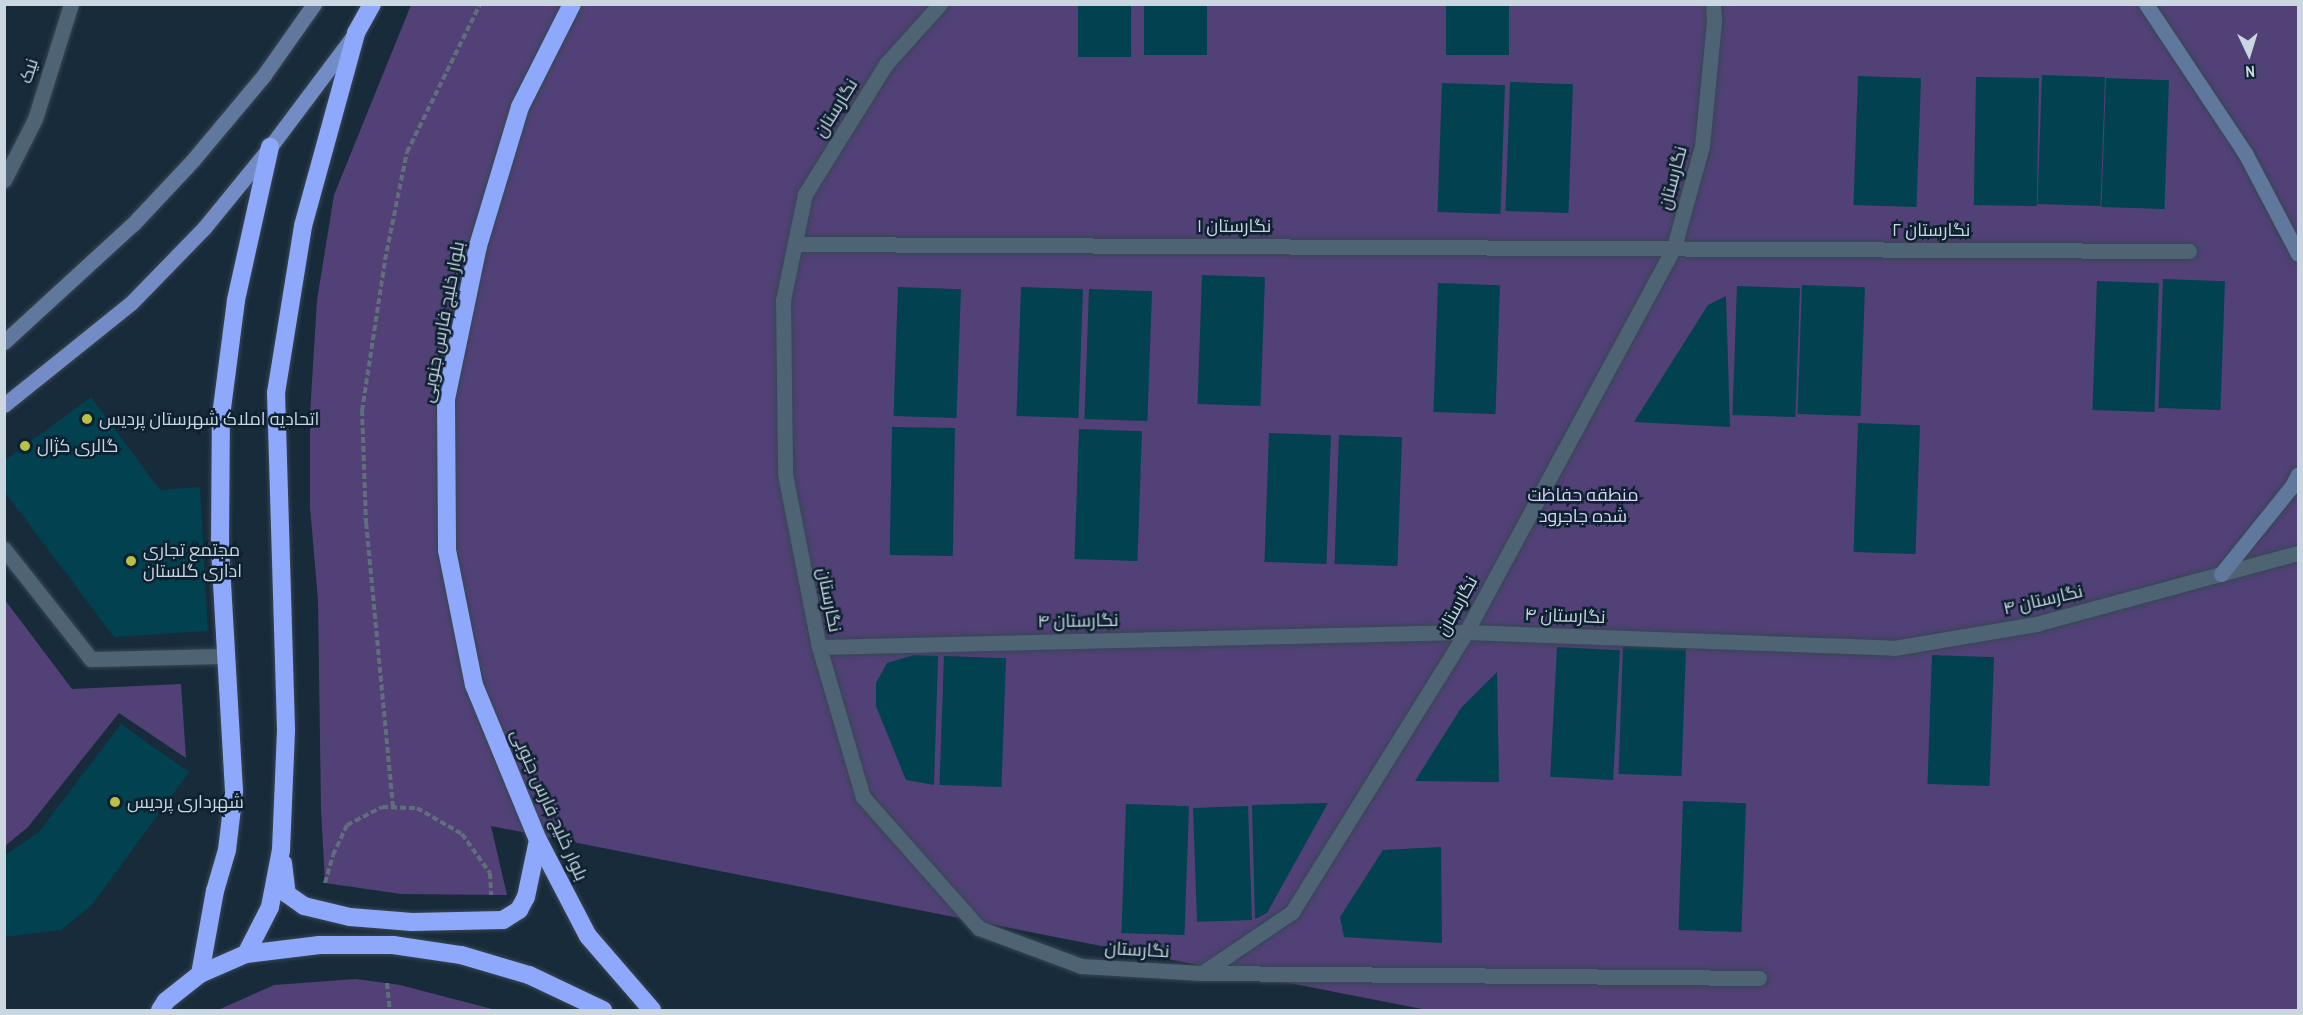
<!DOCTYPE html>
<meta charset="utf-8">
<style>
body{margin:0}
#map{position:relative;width:2303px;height:1015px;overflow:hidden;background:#182b3a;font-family:"Archivo Narrow",Cairo,sans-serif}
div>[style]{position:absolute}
.green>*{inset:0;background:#514176}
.building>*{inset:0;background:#02414f;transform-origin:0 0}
.path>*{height:4px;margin-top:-2px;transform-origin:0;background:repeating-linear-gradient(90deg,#5f6f7c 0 6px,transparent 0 9px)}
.roads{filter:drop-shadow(0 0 2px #374653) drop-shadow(0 0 2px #374653)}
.lane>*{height:15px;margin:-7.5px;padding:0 7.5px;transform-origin:7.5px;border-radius:7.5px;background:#4e6374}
.street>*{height:15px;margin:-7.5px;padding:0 7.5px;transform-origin:7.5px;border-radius:7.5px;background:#4e6374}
.secondary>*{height:15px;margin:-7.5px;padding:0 7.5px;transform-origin:7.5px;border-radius:7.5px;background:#61789d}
.primary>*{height:15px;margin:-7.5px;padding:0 7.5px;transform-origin:7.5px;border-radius:7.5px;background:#748cc6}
.highway>*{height:18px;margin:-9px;padding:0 9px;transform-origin:9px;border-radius:9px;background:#8ea8fc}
.dots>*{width:16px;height:16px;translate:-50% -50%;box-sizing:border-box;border:3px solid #0e2130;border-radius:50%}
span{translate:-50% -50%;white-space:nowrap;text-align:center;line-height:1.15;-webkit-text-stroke:5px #0e2130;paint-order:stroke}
.street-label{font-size:18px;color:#cad6e0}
.poi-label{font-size:18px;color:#cad6e0}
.left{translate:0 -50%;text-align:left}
.park-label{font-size:18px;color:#ddd4fa}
.frame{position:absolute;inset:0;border:6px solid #cad6e0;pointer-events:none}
.north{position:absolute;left:2219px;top:24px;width:60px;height:60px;-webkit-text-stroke:4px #0e2130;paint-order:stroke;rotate:176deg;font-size:16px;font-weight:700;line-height:24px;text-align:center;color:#cad6e0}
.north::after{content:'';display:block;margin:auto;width:21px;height:27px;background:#cad6e0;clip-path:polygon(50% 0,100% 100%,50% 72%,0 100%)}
</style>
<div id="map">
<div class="green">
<i style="clip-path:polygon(411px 5px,2298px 5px,2298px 1010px,1427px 1010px,491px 826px,507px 895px,401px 894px,325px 883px,321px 809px,318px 600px,310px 507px,310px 414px,317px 300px,334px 195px)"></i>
<i style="clip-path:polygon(5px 600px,72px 689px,181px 684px,186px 758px,119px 713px,28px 827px,5px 846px)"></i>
<i style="clip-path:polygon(356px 979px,400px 985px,496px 1010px,218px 1010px,274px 985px)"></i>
</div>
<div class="building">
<i style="left:1078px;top:4px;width:53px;height:53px"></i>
<i style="left:1144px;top:4px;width:63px;height:51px"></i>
<i style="left:1446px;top:4px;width:63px;height:51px"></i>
<i style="left:2042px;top:75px;width:63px;height:129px;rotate:2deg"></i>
<i style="left:1858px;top:76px;width:63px;height:129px;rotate:2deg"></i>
<i style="left:1976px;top:77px;width:63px;height:128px;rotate:1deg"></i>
<i style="left:2106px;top:78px;width:63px;height:129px;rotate:2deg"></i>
<i style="left:1510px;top:82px;width:63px;height:129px;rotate:2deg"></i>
<i style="left:1442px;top:83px;width:63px;height:129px;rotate:2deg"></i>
<i style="left:1202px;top:275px;width:63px;height:129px;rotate:2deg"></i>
<i style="left:2163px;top:279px;width:62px;height:129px;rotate:2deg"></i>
<i style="left:2097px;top:281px;width:62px;height:129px;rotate:2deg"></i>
<i style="left:1438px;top:283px;width:62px;height:129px;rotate:2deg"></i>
<i style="left:1802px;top:285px;width:63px;height:129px;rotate:2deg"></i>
<i style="left:1737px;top:286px;width:63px;height:129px;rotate:2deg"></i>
<i style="left:898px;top:287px;width:63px;height:129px;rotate:2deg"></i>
<i style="left:1021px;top:287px;width:62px;height:129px;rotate:2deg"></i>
<i style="left:1089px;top:289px;width:63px;height:130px;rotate:2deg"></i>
<i style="clip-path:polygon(1726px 296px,1730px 427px,1634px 422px,1708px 305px)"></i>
<i style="clip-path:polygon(91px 397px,160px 490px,200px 487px,208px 631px,114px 637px,4px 491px,4px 461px)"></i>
<i style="left:1858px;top:423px;width:62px;height:129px;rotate:2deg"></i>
<i style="left:892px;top:427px;width:63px;height:128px;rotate:1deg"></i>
<i style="left:1079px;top:429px;width:63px;height:130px;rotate:2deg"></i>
<i style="left:1269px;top:433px;width:62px;height:129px;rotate:2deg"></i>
<i style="left:1339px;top:435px;width:63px;height:129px;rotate:2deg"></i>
<i style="left:1623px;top:646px;width:63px;height:128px;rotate:2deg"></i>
<i style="left:1557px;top:647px;width:63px;height:130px;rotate:3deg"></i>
<i style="clip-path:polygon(914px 655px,938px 656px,934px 785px,906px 780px,876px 706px,876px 683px,887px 663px)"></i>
<i style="left:1932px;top:655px;width:62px;height:129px;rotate:2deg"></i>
<i style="left:944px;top:656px;width:62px;height:129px;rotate:2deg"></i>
<i style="clip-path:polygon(1497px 672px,1499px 782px,1415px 781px,1461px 708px)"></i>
<i style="clip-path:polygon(121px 724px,189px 772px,92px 905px,61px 930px,4px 937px,4px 856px,39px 832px)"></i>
<i style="left:1683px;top:801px;width:63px;height:129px;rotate:2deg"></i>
<i style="clip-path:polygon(1328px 803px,1267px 913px,1255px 919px,1252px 805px)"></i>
<i style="left:1126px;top:804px;width:63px;height:129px;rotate:2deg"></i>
<i style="left:1248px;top:806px;width:114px;height:55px;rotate:88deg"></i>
<i style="clip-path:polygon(1441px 847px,1442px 943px,1344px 937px,1340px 917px,1383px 850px)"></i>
</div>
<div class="path">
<i style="left:393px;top:807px;width:284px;rotate:-95.4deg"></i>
<i style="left:366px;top:524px;width:113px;rotate:-92deg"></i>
<i style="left:362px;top:411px;width:153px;rotate:-81.3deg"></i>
<i style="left:385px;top:260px;width:110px;rotate:-78.5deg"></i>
<i style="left:407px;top:152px;width:165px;rotate:-63.7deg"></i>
<i style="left:325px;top:883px;width:29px;rotate:-74deg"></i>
<i style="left:333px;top:855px;width:33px;rotate:-65deg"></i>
<i style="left:347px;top:825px;width:39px;rotate:-27deg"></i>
<i style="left:382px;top:807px;width:35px;rotate:2deg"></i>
<i style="left:417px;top:808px;width:52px;rotate:30deg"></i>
<i style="left:462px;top:834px;width:48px;rotate:54.3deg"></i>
<i style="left:490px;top:873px;width:22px;rotate:87deg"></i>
<i style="left:387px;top:983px;width:27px;rotate:84deg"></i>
</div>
<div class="roads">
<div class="lane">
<i style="left:4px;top:549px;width:140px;rotate:51.7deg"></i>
<i style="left:91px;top:659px;width:134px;rotate:-1.3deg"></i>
</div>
<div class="street">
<i style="left:940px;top:4px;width:81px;rotate:132deg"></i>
<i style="left:886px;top:64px;width:153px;rotate:121.9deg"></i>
<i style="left:805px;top:194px;width:108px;rotate:101.7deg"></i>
<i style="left:783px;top:300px;width:174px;rotate:89.3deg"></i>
<i style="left:785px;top:474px;width:176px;rotate:78.9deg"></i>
<i style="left:819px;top:647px;width:156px;rotate:73.7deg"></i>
<i style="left:863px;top:797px;width:175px;rotate:48.5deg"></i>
<i style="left:979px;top:928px;width:109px;rotate:20.4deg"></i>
<i style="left:1081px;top:966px;width:121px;rotate:3.3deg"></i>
<i style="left:1202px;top:973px;width:109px;rotate:-34.1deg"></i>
<i style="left:1292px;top:912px;width:330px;rotate:-58.1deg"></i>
<i style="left:1466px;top:632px;width:438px;rotate:-61.6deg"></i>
<i style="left:1674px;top:247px;width:105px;rotate:-74.5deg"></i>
<i style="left:1702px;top:146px;width:126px;rotate:-84.5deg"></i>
<i style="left:1714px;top:21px;width:17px;rotate:-93deg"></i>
<i style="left:4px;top:180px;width:68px;rotate:-63.1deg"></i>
<i style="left:35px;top:119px;width:121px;rotate:-72.6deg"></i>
<i style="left:795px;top:244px;width:1394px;rotate:0.29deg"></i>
<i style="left:819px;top:647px;width:647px;rotate:-1.33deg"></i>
<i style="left:1466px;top:632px;width:428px;rotate:2.1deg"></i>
<i style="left:1894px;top:648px;width:144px;rotate:-9.6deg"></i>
<i style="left:2036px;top:624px;width:271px;rotate:-15.2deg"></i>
<i style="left:1202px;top:973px;width:557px;rotate:0.51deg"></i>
</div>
<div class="secondary">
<i style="left:2146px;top:4px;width:179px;rotate:56.4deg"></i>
<i style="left:2245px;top:153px;width:114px;rotate:62.3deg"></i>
<i style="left:4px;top:342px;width:175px;rotate:-42.5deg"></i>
<i style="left:133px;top:224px;width:88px;rotate:-46.8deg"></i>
<i style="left:193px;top:160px;width:111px;rotate:-50.1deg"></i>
<i style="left:264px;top:75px;width:87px;rotate:-54.8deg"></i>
<i style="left:2221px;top:574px;width:113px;rotate:-51.1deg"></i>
<i style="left:2292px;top:486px;width:13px;rotate:-63deg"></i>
</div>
<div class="primary">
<i style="left:4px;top:405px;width:163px;rotate:-38.8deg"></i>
<i style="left:131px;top:303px;width:105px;rotate:-45.8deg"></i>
<i style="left:204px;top:228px;width:104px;rotate:-50.8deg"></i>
<i style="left:270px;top:147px;width:140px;rotate:-53.1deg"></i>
</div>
<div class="highway">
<i style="left:572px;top:4px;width:115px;rotate:116.8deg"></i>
<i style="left:520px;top:107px;width:145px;rotate:106.8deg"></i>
<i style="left:478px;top:246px;width:156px;rotate:101.8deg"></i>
<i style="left:446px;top:399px;width:151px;rotate:89.6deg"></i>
<i style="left:447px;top:550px;width:138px;rotate:78.7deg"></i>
<i style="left:474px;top:685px;width:168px;rotate:67.6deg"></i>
<i style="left:538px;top:840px;width:108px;rotate:62.5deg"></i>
<i style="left:588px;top:936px;width:98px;rotate:49.1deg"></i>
<i style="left:283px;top:863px;width:31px;rotate:83deg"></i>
<i style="left:287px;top:894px;width:21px;rotate:35deg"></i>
<i style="left:304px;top:906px;width:47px;rotate:13.4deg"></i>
<i style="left:350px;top:917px;width:62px;rotate:4.6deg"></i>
<i style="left:412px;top:922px;width:91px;rotate:-1.3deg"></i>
<i style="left:503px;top:920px;width:19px;rotate:-32deg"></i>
<i style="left:519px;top:910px;width:15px;rotate:-62deg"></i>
<i style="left:526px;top:897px;width:58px;rotate:-78.1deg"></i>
<i style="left:246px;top:954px;width:53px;rotate:-62.9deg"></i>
<i style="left:270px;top:907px;width:58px;rotate:-79.1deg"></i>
<i style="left:281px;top:850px;width:121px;rotate:-87.6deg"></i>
<i style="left:286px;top:729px;width:336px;rotate:-91.7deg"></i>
<i style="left:276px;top:393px;width:169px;rotate:-80.8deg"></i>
<i style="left:303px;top:226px;width:200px;rotate:-74.6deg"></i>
<i style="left:356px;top:33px;width:33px;rotate:-61deg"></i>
<i style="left:200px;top:974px;width:84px;rotate:-79.8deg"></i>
<i style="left:215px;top:891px;width:43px;rotate:-73.7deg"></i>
<i style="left:227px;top:850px;width:59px;rotate:-83.2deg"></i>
<i style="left:234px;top:791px;width:246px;rotate:-93.3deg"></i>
<i style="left:220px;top:545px;width:129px;rotate:-89.6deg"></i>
<i style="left:221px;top:416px;width:117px;rotate:-82.6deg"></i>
<i style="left:236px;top:300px;width:157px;rotate:-77.5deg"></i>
<i style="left:160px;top:1010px;width:11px;rotate:-56deg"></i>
<i style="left:166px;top:1001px;width:43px;rotate:-38.5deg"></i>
<i style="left:200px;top:974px;width:50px;rotate:-23.5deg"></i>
<i style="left:246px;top:954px;width:74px;rotate:-7deg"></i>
<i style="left:319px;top:945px;width:74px"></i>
<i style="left:393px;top:945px;width:69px;rotate:8.4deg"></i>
<i style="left:461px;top:955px;width:71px;rotate:16.4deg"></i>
<i style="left:529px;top:975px;width:82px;rotate:25.3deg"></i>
</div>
</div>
<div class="dots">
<i style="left:87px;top:419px;background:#b9c046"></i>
<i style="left:25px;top:446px;background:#b9c046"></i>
<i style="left:131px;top:561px;background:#b9c046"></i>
<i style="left:115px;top:802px;background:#b9c046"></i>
</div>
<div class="street-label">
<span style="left:29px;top:71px;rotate:-72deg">نیک</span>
<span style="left:836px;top:108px;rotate:-58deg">نگارستان</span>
<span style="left:1673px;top:178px;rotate:-75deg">نگارستان</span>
<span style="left:1234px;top:226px">نگارستان ۱</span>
<span style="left:1931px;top:230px">نگارستان ۲</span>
<span style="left:443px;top:322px;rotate:-79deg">بلوار خلیج فارس جنوبی</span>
<span style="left:829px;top:600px;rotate:79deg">نگارستان</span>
<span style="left:2043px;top:600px;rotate:-13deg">نگارستان ۴</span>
<span style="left:1457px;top:606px;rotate:-61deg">نگارستان</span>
<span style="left:1565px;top:616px;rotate:2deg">نگارستان ۴</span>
<span style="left:1078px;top:621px;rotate:-1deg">نگارستان ۴</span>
<span style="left:549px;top:805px;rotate:66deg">بلوار خلیج فارس جنوبی</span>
<span style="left:1137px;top:950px;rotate:3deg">نگارستان</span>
</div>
<div class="poi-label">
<span class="left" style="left:99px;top:419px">اتحادیه املاک شهرستان پردیس</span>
<span class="left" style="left:37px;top:446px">گالری کژال</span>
<span class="left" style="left:143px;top:561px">مجتمع تجاری<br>اداری گلستان</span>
<span class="left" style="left:127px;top:802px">شهرداری پردیس</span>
</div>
<div class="park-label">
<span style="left:1583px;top:506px">منطقه حفاظت<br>شده جاجرود</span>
</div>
<div class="frame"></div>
<div class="north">N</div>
</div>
